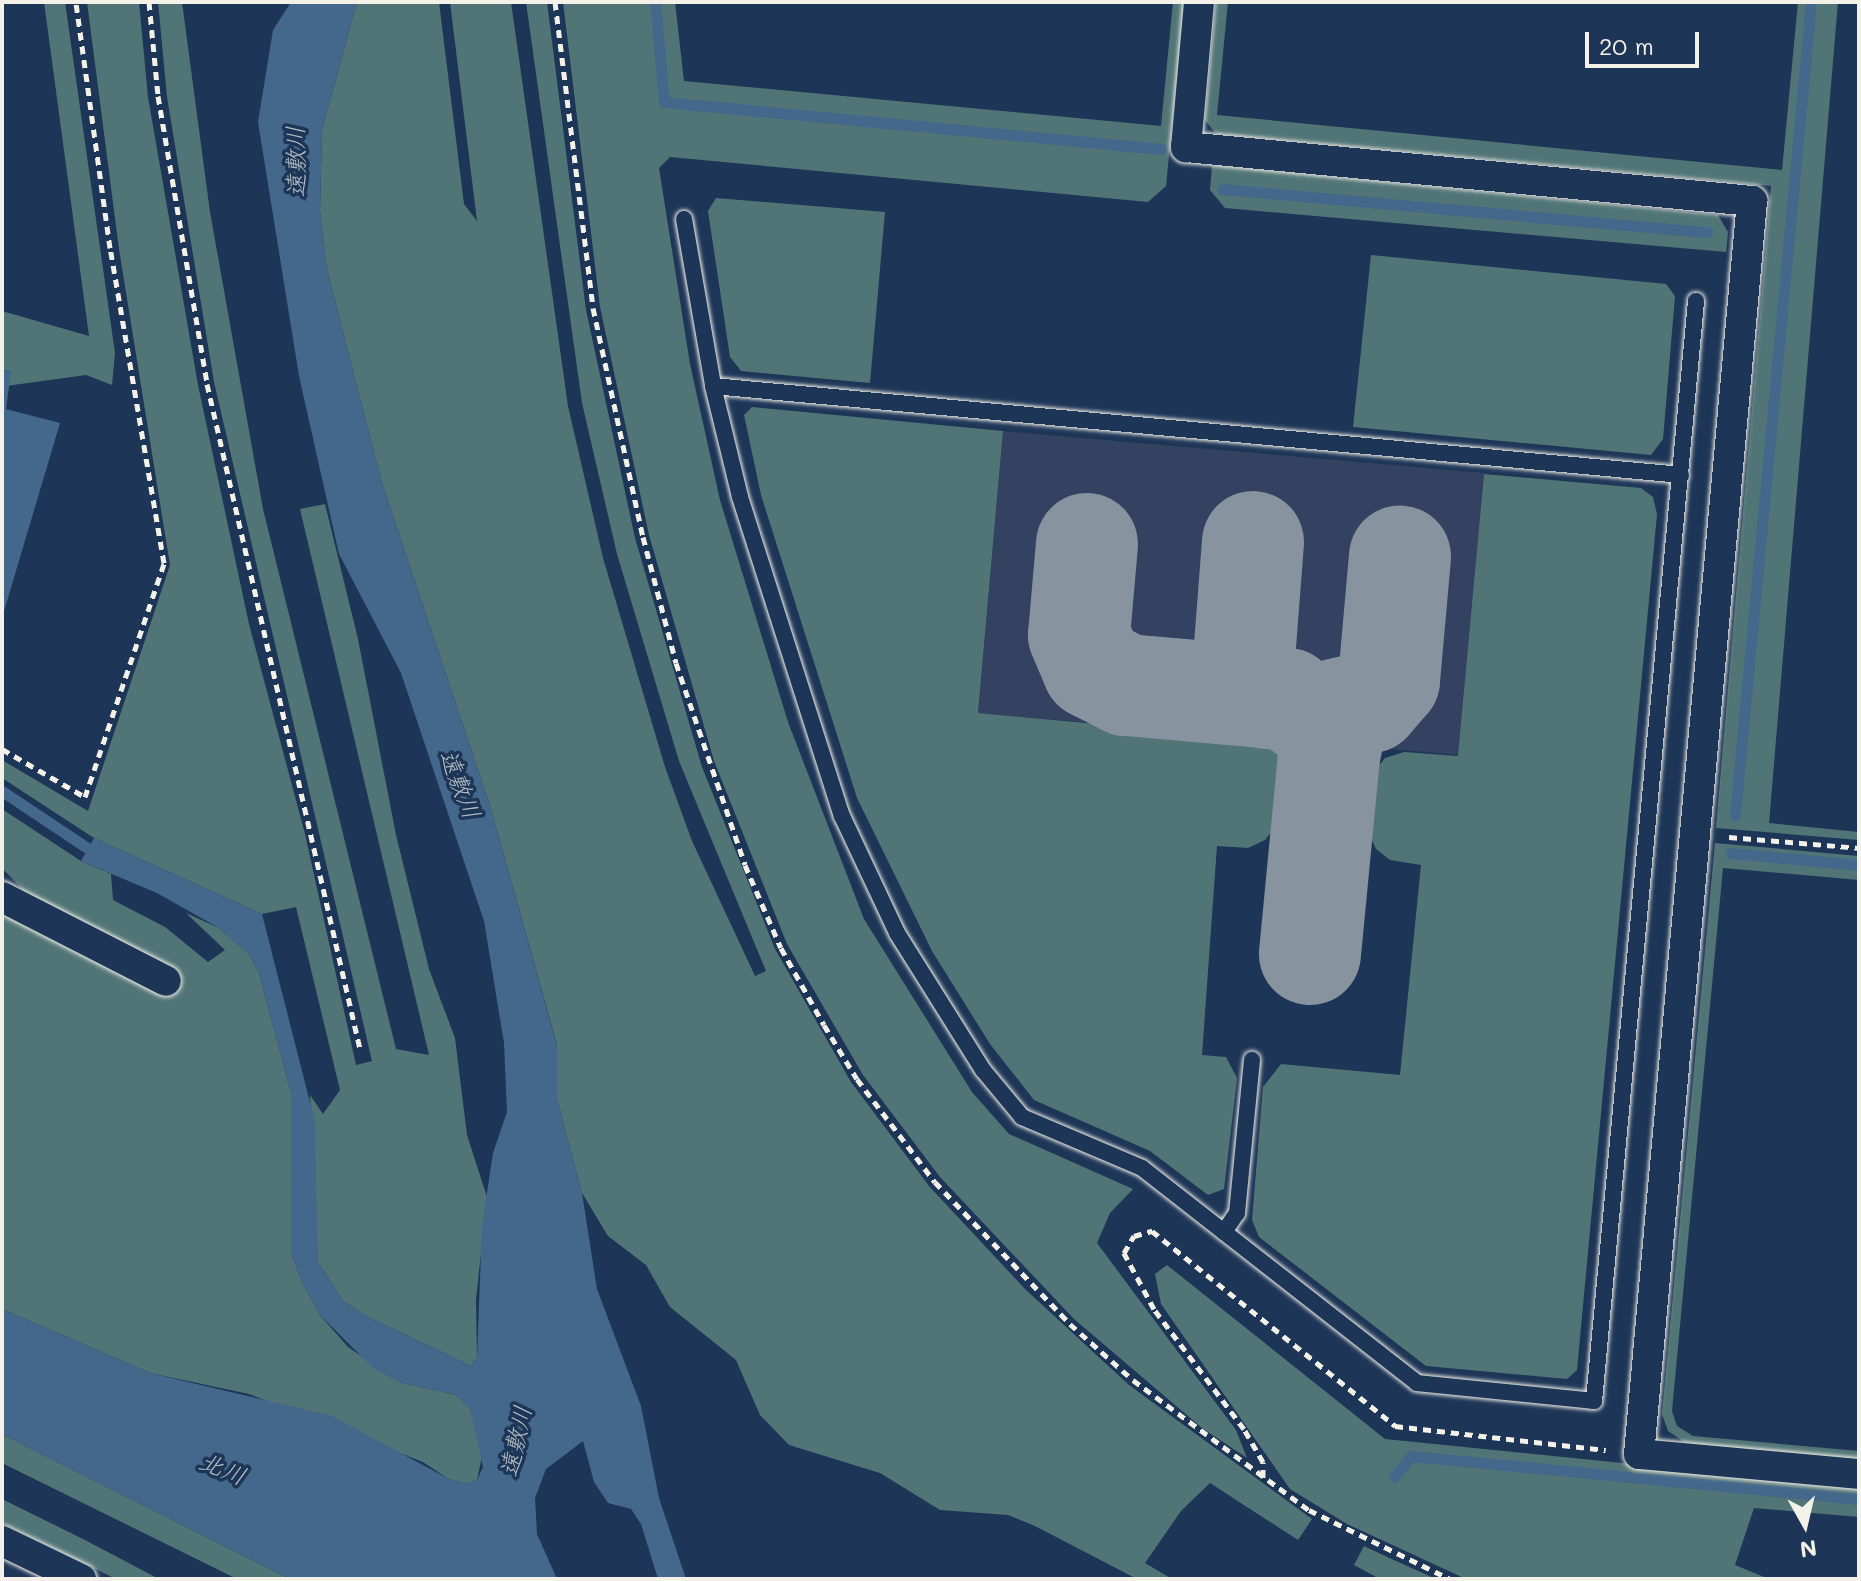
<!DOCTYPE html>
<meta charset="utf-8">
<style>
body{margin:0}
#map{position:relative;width:1861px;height:1581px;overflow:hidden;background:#1d3557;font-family:Mali,"Klee One",sans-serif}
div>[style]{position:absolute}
.built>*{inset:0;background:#334260;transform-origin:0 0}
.green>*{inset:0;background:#517577}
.water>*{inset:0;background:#44688b}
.stream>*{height:11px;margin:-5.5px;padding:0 5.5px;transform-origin:5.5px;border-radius:5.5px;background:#44688b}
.taxiway>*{height:102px;margin:-51px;padding:0 51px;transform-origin:51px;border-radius:51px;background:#8893a0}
.path>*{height:5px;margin-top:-2.5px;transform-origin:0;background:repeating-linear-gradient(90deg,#f4f1e8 0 8px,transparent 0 14px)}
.roads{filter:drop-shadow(0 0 2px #f4f1e8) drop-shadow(0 0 2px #f4f1e8)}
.service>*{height:16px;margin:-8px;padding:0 8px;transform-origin:8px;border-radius:8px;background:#1d3557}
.minor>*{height:30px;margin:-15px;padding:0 15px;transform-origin:15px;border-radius:15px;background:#1d3557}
span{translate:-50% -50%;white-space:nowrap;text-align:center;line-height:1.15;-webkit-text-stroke:7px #1d3557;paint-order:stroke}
.water-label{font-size:24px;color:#b6c1c7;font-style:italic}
.frame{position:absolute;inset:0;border:4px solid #f4f1e8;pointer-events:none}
.north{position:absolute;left:1765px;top:1485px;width:80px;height:80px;-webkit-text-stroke:6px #1d3557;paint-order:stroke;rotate:172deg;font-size:22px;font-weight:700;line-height:32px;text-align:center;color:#f4f1e8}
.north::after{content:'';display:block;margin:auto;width:28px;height:36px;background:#f4f1e8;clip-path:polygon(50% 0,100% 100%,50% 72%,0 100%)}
.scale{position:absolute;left:1585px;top:32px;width:114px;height:36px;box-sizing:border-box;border:4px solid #f4f1e8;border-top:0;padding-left:10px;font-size:24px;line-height:28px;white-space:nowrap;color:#f4f1e8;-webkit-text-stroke:6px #1d3557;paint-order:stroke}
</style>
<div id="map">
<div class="built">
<i style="left:1003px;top:431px;width:483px;height:283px;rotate:5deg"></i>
</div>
<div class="green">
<i style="clip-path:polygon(44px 2px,65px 2px,115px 353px,112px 385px,86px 375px,6px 386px,11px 372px,2px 369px,2px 311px,89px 336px)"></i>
<i style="clip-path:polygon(87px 2px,139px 2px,148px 97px,198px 385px,249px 624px,305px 834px,356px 1065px,372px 1061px,214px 382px,167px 97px,158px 2px,182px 2px,210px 212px,263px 509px,396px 1049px,429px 1055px,300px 509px,325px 504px,358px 639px,396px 835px,429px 969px,455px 1038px,467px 1135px,487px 1197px,476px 1300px,477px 1358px,471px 1366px,364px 1315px,343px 1301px,318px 1262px,310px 1095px,323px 1114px,340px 1090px,296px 907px,262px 914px,94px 838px,2px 778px,2px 760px,88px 811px,170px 565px,119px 249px)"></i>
<i style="clip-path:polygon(357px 2px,439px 2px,464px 204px,477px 221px,450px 2px,511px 2px,568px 406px,603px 558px,665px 767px,692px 841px,755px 976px,766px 971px,679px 761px,617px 554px,582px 403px,526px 2px,547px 2px,586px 310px,635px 538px,702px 767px,775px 949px,851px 1082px,929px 1186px,1025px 1289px,1129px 1385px,1312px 1519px,1298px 1540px,1210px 1483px,1181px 1511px,1145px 1563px,1172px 1579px,1137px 1579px,1035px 1526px,1008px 1515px,940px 1510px,880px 1473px,789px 1445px,760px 1415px,736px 1360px,670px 1307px,646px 1265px,608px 1236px,582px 1193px,557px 1099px,557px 1045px,491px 809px,382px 483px,327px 270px,320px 211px,322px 130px)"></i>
<i style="clip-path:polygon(563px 2px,675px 2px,684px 81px,1161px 126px,1173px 2px,1184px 2px,1166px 186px,1148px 202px,670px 157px,659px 168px,690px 364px,720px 500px,788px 722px,864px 919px,972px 1092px,1009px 1134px,1133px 1189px,1110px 1213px,1097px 1243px,1236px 1430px,1247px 1458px,1202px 1428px,1074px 1319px,940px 1177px,863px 1075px,787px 944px,714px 761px,649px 535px,600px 307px)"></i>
<i style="clip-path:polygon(1216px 2px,1228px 2px,1217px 115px,1782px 170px,1798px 2px,1838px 2px,1769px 823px,1859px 832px,1859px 840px,1716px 828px,1771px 186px,1216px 134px,1205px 120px)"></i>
<i style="clip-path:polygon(1212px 165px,1718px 215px,1728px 232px,1726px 252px,1225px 208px,1210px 190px)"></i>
<i style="clip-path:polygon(716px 198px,885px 212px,870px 383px,741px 371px,730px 357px,708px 211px)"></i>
<i style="clip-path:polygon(1371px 255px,1666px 284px,1675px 296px,1663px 439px,1651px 455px,1353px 427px)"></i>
<i style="clip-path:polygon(752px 407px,1003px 431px,978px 713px,1259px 739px,1277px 750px,1283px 769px,1277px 825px,1265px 840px,1248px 848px,1217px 846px,1202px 1055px,1226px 1057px,1237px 1078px,1224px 1189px,1208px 1195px,1150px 1151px,1034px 1100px,990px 1044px,932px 951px,857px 798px,761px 495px,744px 415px)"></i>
<i style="clip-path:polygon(1484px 474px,1641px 488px,1653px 497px,1657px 514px,1577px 1370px,1567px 1379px,1426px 1366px,1259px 1237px,1252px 1220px,1263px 1087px,1281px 1064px,1400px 1075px,1421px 865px,1390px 860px,1376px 849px,1368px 831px,1372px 775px,1385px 758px,1404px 752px,1458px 756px)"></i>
<i style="clip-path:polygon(2px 809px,81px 861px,111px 874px,113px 900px,165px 927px,208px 962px,225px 950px,186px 913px,219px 928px,249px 954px,259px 973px,291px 1093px,291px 1253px,302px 1282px,320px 1315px,348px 1347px,399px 1382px,456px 1395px,470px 1408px,483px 1452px,477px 1480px,467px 1484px,447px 1478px,423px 1462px,249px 1394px,150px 1373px,2px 1309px,2px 906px,39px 907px,2px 868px)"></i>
<i style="clip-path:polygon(1715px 843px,1859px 856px,1859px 880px,1723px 868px,1672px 1411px,1677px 1426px,1693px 1436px,1859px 1451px,1859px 1463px,1715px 1450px,1684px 1442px,1668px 1431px,1662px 1414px)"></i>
<i style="clip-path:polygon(1167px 1265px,1385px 1439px,1859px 1487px,1859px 1517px,1754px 1508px,1735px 1565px,1769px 1579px,1466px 1579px,1347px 1524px,1290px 1489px,1161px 1304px,1155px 1274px)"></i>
<i style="clip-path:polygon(2px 1434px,254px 1561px,290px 1579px,237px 1579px,2px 1463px)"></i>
<i style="clip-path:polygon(2px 1499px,85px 1540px,159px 1579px,116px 1579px,2px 1523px)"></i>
<i style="clip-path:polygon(1364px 1546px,1385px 1556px,1436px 1579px,1380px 1579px,1354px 1565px)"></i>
</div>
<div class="water">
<i style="clip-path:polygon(291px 2px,357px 2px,322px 130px,320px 211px,327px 270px,382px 483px,491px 809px,557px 1046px,557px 1099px,582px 1193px,597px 1289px,641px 1406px,659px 1498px,686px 1579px,658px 1579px,641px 1524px,631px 1509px,608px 1503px,594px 1482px,583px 1441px,546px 1469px,535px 1498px,537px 1534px,557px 1579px,290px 1579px,2px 1434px,2px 1309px,150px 1373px,332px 1416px,447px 1478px,467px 1484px,477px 1480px,483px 1467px,470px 1408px,456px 1395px,399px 1382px,374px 1369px,320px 1315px,302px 1282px,291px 1253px,291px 1093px,259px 973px,249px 954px,219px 928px,157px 893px,81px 861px,94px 838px,262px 914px,315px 1122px,318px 1262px,343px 1301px,364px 1315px,471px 1366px,477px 1358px,482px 1226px,493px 1153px,507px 1112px,504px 1043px,484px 921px,401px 673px,339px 554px,299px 376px,258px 122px,273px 30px)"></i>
<i style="clip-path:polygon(2px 369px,11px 372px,6px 409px,60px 423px,2px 618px)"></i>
</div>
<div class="stream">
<i style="left:655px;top:2px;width:100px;rotate:84.9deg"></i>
<i style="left:664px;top:102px;width:500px;rotate:5.39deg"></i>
<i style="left:1222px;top:189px;width:487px;rotate:5.1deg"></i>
<i style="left:2px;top:791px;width:115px;rotate:33.7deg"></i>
<i style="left:1735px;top:815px;width:817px;rotate:-84.66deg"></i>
<i style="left:1731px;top:853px;width:129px;rotate:5.4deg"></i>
<i style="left:1394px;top:1477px;width:27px;rotate:-51deg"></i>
<i style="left:1411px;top:1456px;width:450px;rotate:5.5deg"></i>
</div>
<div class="taxiway">
<i style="left:1253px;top:542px;width:129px;rotate:94.4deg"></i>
<i style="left:1243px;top:671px;width:23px;rotate:59deg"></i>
<i style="left:1255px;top:691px;width:16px;rotate:27deg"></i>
<i style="left:1087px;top:544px;width:91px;rotate:95deg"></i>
<i style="left:1079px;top:635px;width:36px;rotate:67deg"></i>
<i style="left:1093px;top:668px;width:38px;rotate:27deg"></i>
<i style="left:1127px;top:685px;width:161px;rotate:5deg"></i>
<i style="left:1287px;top:699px;width:35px;rotate:35deg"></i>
<i style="left:1316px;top:719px;width:19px;rotate:58deg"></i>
<i style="left:1326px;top:735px;width:21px;rotate:82deg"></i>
<i style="left:1329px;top:756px;width:199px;rotate:95.5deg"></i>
<i style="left:1329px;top:756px;width:48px;rotate:-78deg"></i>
<i style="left:1339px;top:709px;width:32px;rotate:-13deg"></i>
<i style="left:1370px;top:702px;width:29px;rotate:-49deg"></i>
<i style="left:1389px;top:680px;width:124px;rotate:-84.9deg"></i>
</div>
<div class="path">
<i style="left:149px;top:2px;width:94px;rotate:84.5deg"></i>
<i style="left:158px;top:96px;width:292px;rotate:80.3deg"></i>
<i style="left:207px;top:384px;width:682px;rotate:77.04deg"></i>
<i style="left:555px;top:2px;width:308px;rotate:82.9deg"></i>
<i style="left:593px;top:308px;width:234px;rotate:77.7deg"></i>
<i style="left:643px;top:537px;width:130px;rotate:75.3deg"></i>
<i style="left:676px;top:663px;width:213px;rotate:71.1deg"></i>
<i style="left:745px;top:865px;width:90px;rotate:66.6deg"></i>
<i style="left:781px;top:948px;width:88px;rotate:60.8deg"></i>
<i style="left:824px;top:1025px;width:63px;rotate:58.6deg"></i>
<i style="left:857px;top:1079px;width:129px;rotate:52.9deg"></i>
<i style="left:935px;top:1182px;width:196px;rotate:46.4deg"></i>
<i style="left:1070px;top:1324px;width:84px;rotate:41.6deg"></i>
<i style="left:1133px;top:1380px;width:219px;rotate:36.5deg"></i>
<i style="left:1309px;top:1510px;width:157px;rotate:26.1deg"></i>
<i style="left:2px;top:749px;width:96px;rotate:30deg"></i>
<i style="left:85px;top:797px;width:247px;rotate:-71.3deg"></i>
<i style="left:164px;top:563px;width:320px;rotate:-99.7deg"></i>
<i style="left:110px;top:248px;width:248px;rotate:-97.9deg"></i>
<i style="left:1729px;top:837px;width:130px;rotate:4.8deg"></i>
<i style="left:1263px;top:1478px;width:16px;rotate:-90deg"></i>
<i style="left:1263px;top:1462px;width:38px;rotate:-120deg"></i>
<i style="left:1244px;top:1429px;width:150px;rotate:-126.9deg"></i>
<i style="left:1154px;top:1309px;width:64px;rotate:-118.2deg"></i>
<i style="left:1124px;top:1253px;width:20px;rotate:-60deg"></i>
<i style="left:1134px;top:1236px;width:19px;rotate:-16deg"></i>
<i style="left:1152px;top:1231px;width:312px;rotate:38.7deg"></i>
<i style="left:1395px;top:1426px;width:212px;rotate:6.5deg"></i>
</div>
<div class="roads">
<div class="service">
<i style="left:684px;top:219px;width:169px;rotate:80.1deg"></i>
<i style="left:713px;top:386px;width:114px;rotate:76.3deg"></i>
<i style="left:740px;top:497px;width:335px;rotate:72.3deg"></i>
<i style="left:842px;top:816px;width:129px;rotate:64.8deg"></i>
<i style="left:897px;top:933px;width:162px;rotate:57.9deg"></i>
<i style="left:983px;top:1070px;width:61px;rotate:50.3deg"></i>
<i style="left:1022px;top:1117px;width:130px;rotate:23deg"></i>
<i style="left:1142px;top:1168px;width:349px;rotate:38deg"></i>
<i style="left:1417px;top:1383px;width:178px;rotate:5.8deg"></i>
<i style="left:1594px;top:1401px;width:1105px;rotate:-84.7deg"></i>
<i style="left:713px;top:386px;width:972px;rotate:5.25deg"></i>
<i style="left:1224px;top:1232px;width:23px;rotate:-56deg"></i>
<i style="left:1237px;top:1213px;width:154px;rotate:-84.4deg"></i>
</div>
<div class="minor">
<i style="left:1199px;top:2px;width:146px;rotate:95.1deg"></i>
<i style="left:1186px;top:147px;width:569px;rotate:5.45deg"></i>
<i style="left:1752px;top:201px;width:1258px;rotate:95.15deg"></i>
<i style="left:1639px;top:1454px;width:221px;rotate:5.2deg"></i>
<i style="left:2px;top:897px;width:184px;rotate:27.1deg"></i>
<i style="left:2px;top:1541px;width:88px;rotate:25.7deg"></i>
</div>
</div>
<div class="water-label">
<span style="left:295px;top:162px;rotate:-91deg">遠敷川</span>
<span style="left:461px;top:784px;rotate:69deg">遠敷川</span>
<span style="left:515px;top:1441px;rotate:-78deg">遠敷川</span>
<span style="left:223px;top:1468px;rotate:22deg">北川</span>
</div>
<div class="frame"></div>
<div class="north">N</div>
<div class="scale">20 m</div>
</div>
